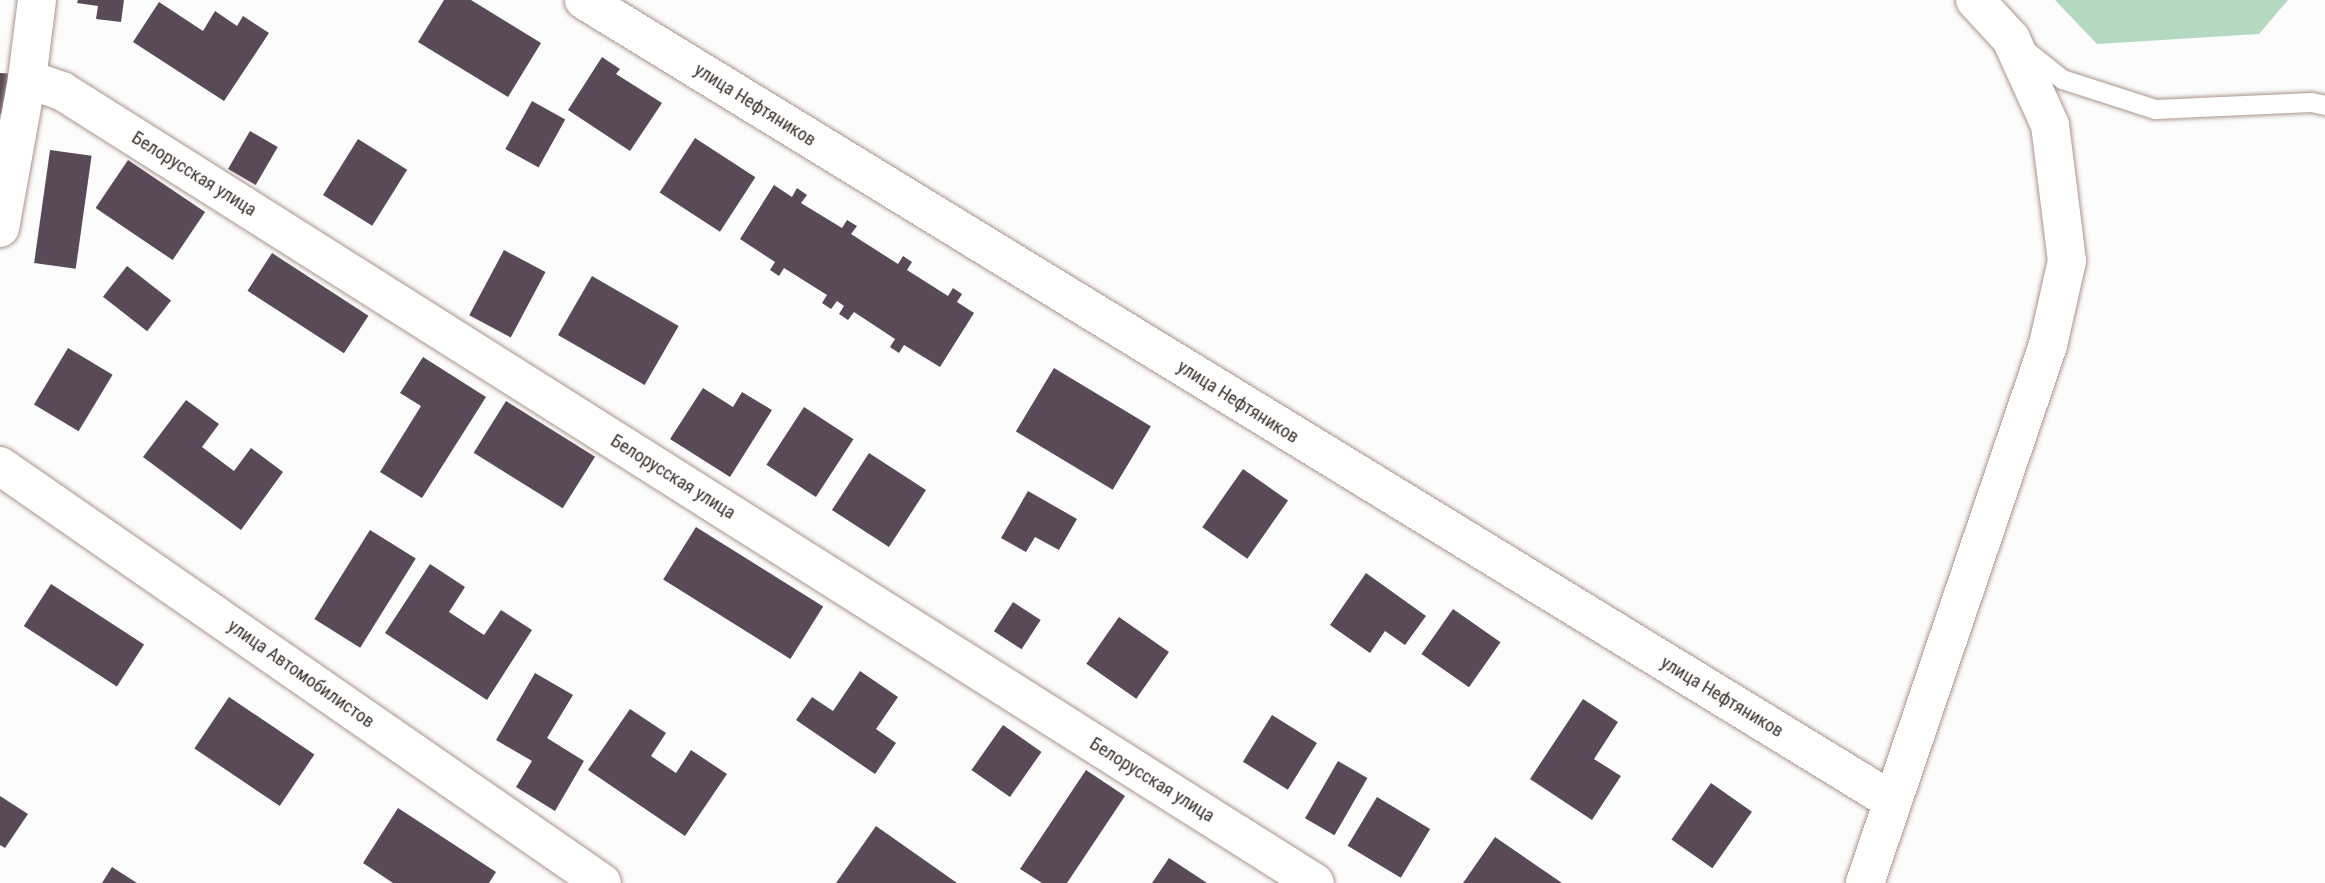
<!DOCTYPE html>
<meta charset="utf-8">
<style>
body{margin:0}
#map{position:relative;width:2325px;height:883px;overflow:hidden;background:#fcfcfc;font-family:"Roboto Condensed",sans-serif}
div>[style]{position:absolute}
.green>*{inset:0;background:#b5d9c0}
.building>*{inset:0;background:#594a58;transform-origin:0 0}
.roads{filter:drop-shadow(0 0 2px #aa948b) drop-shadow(0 0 2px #aa948b)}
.lane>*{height:19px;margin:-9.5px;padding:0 9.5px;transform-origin:9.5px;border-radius:9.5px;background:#fff}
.street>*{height:38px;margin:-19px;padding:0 19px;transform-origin:19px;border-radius:19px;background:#fff}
span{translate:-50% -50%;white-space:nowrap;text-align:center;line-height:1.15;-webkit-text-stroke:7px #fff;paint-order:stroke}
.street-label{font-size:18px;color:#3a312d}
</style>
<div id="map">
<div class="green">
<i style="clip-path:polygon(2055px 0,2288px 0,2259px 34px,2097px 44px)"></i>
</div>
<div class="building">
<i style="clip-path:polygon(78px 0,124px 0,121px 22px,96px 19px,98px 6px,77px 3px)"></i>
<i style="clip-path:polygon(444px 0,471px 0,541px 43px,508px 97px,418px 42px)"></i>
<i style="clip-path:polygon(159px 2px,203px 31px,215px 11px,237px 26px,243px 16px,269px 33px,224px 101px,133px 42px)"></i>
<i style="clip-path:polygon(602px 57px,620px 69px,616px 74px,662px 103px,630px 151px,568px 110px)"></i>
<i style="clip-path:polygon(0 73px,15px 74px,11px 116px,0 114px)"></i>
<i style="left:532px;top:101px;width:38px;height:55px;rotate:29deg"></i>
<i style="left:250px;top:131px;width:32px;height:44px;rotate:30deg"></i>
<i style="left:695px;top:138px;width:72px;height:65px;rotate:33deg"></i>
<i style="left:358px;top:139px;width:58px;height:66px;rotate:32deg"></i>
<i style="left:50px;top:150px;width:42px;height:114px;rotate:8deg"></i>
<i style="left:128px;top:160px;width:93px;height:58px;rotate:34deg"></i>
<i style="clip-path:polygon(774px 185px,792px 197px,797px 188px,807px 195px,801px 203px,842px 228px,847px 220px,857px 226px,851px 234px,898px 264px,903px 256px,912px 262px,907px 270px,948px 296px,953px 288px,962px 294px,957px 302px,974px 313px,940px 367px,904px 345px,899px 353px,890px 347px,895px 339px,854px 312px,848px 320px,839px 314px,844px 306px,837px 301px,831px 309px,822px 303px,827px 295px,784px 268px,779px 276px,770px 270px,775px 262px,740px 239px)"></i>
<i style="left:504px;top:250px;width:47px;height:74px;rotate:28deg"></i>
<i style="left:272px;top:253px;width:115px;height:45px;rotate:33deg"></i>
<i style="left:127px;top:266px;width:56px;height:39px;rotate:38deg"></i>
<i style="left:592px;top:276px;width:100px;height:68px;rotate:30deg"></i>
<i style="left:68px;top:348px;width:52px;height:66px;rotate:31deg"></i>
<i style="clip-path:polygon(423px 357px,486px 397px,422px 498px,380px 472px,421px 406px,400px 393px)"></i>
<i style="left:1054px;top:368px;width:113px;height:74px;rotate:31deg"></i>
<i style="clip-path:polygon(703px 388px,733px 407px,742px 392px,772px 410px,730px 477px,670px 439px)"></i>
<i style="clip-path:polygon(186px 400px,219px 424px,202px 447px,234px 471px,251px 448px,283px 472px,241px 530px,143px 457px)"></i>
<i style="left:506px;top:401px;width:105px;height:61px;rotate:32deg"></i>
<i style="left:804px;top:407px;width:59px;height:69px;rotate:33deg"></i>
<i style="left:869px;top:453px;width:68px;height:68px;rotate:33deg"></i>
<i style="left:1243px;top:469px;width:55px;height:71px;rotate:35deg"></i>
<i style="clip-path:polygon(1028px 491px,1077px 519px,1059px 550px,1035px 537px,1026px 552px,1001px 538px)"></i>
<i style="left:696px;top:527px;width:150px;height:62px;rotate:32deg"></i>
<i style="left:370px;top:530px;width:54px;height:105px;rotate:32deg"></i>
<i style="clip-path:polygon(430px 564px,465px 587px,449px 612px,484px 635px,501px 610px,532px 630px,487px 700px,385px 633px)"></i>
<i style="clip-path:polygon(1366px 573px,1426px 616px,1405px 645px,1385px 631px,1370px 653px,1330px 625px)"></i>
<i style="left:51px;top:584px;width:111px;height:50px;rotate:33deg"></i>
<i style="left:1013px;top:602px;width:33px;height:35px;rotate:33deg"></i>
<i style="left:1453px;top:609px;width:58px;height:55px;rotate:35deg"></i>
<i style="left:1119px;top:617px;width:61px;height:57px;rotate:35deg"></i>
<i style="clip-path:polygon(860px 671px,898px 697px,876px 729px,896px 743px,875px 774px,796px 720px,812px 697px,833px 711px)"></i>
<i style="clip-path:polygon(535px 673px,573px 695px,547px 738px,584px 761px,555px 811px,516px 787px,532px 761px,496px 740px)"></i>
<i style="left:229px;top:697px;width:103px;height:62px;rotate:34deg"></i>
<i style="clip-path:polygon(1583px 699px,1618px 722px,1594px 759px,1621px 776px,1592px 820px,1530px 779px)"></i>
<i style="clip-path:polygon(630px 709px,666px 733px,651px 756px,676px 773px,691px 750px,727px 774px,685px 836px,588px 770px)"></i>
<i style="left:1272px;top:715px;width:53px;height:55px;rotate:32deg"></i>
<i style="left:1003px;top:725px;width:47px;height:55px;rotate:35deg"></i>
<i style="left:1338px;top:761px;width:34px;height:66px;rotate:30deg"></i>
<i style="clip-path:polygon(1086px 770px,1125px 796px,1067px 883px,1042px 883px,1020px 869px)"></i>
<i style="left:1711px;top:783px;width:50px;height:69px;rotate:35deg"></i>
<i style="clip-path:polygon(0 796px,28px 814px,5px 848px,0 845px)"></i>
<i style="left:1377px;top:797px;width:62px;height:57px;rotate:31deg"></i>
<i style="clip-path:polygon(398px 808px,496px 872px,489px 883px,393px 883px,363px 863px)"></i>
<i style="clip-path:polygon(876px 826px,957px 883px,836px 883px)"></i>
<i style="clip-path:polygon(1495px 837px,1562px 883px,1463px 883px)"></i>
<i style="clip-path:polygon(1169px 858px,1207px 883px,1152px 883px)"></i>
<i style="clip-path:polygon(112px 867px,137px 883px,102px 883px)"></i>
</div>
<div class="roads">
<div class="lane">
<i style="left:2023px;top:48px;width:50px;rotate:38.5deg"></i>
<i style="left:2062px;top:79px;width:98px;rotate:17.9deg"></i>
<i style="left:2155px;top:109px;width:156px;rotate:-2.6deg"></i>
<i style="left:2311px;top:102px;width:14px;rotate:12deg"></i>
</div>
<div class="street">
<i style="left:584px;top:0;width:1534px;rotate:31.48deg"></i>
<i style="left:27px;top:79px;width:37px;rotate:19deg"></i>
<i style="left:62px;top:91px;width:1482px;rotate:32.3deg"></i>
<i style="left:0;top:228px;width:151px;rotate:-79.7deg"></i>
<i style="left:27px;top:79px;width:80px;rotate:-82.8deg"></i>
<i style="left:0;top:466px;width:732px;rotate:34.71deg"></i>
<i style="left:1865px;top:883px;width:568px;rotate:-71.21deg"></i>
<i style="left:2048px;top:345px;width:86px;rotate:-77.3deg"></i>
<i style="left:2067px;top:261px;width:137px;rotate:-97.1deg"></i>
<i style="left:2050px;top:125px;width:94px;rotate:-114.4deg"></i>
<i style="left:2011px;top:39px;width:53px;rotate:-132.7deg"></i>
</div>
</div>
<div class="street-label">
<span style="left:755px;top:105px;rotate:32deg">улица Нефтяников</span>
<span style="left:194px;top:174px;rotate:32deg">Белорусская улица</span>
<span style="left:1238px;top:402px;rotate:32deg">улица Нефтяников</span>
<span style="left:673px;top:477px;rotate:32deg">Белорусская улица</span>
<span style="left:301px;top:674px;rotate:35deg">улица Автомобилистов</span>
<span style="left:1722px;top:697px;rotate:31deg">улица Нефтяников</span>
<span style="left:1152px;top:780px;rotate:32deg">Белорусская улица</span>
</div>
</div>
